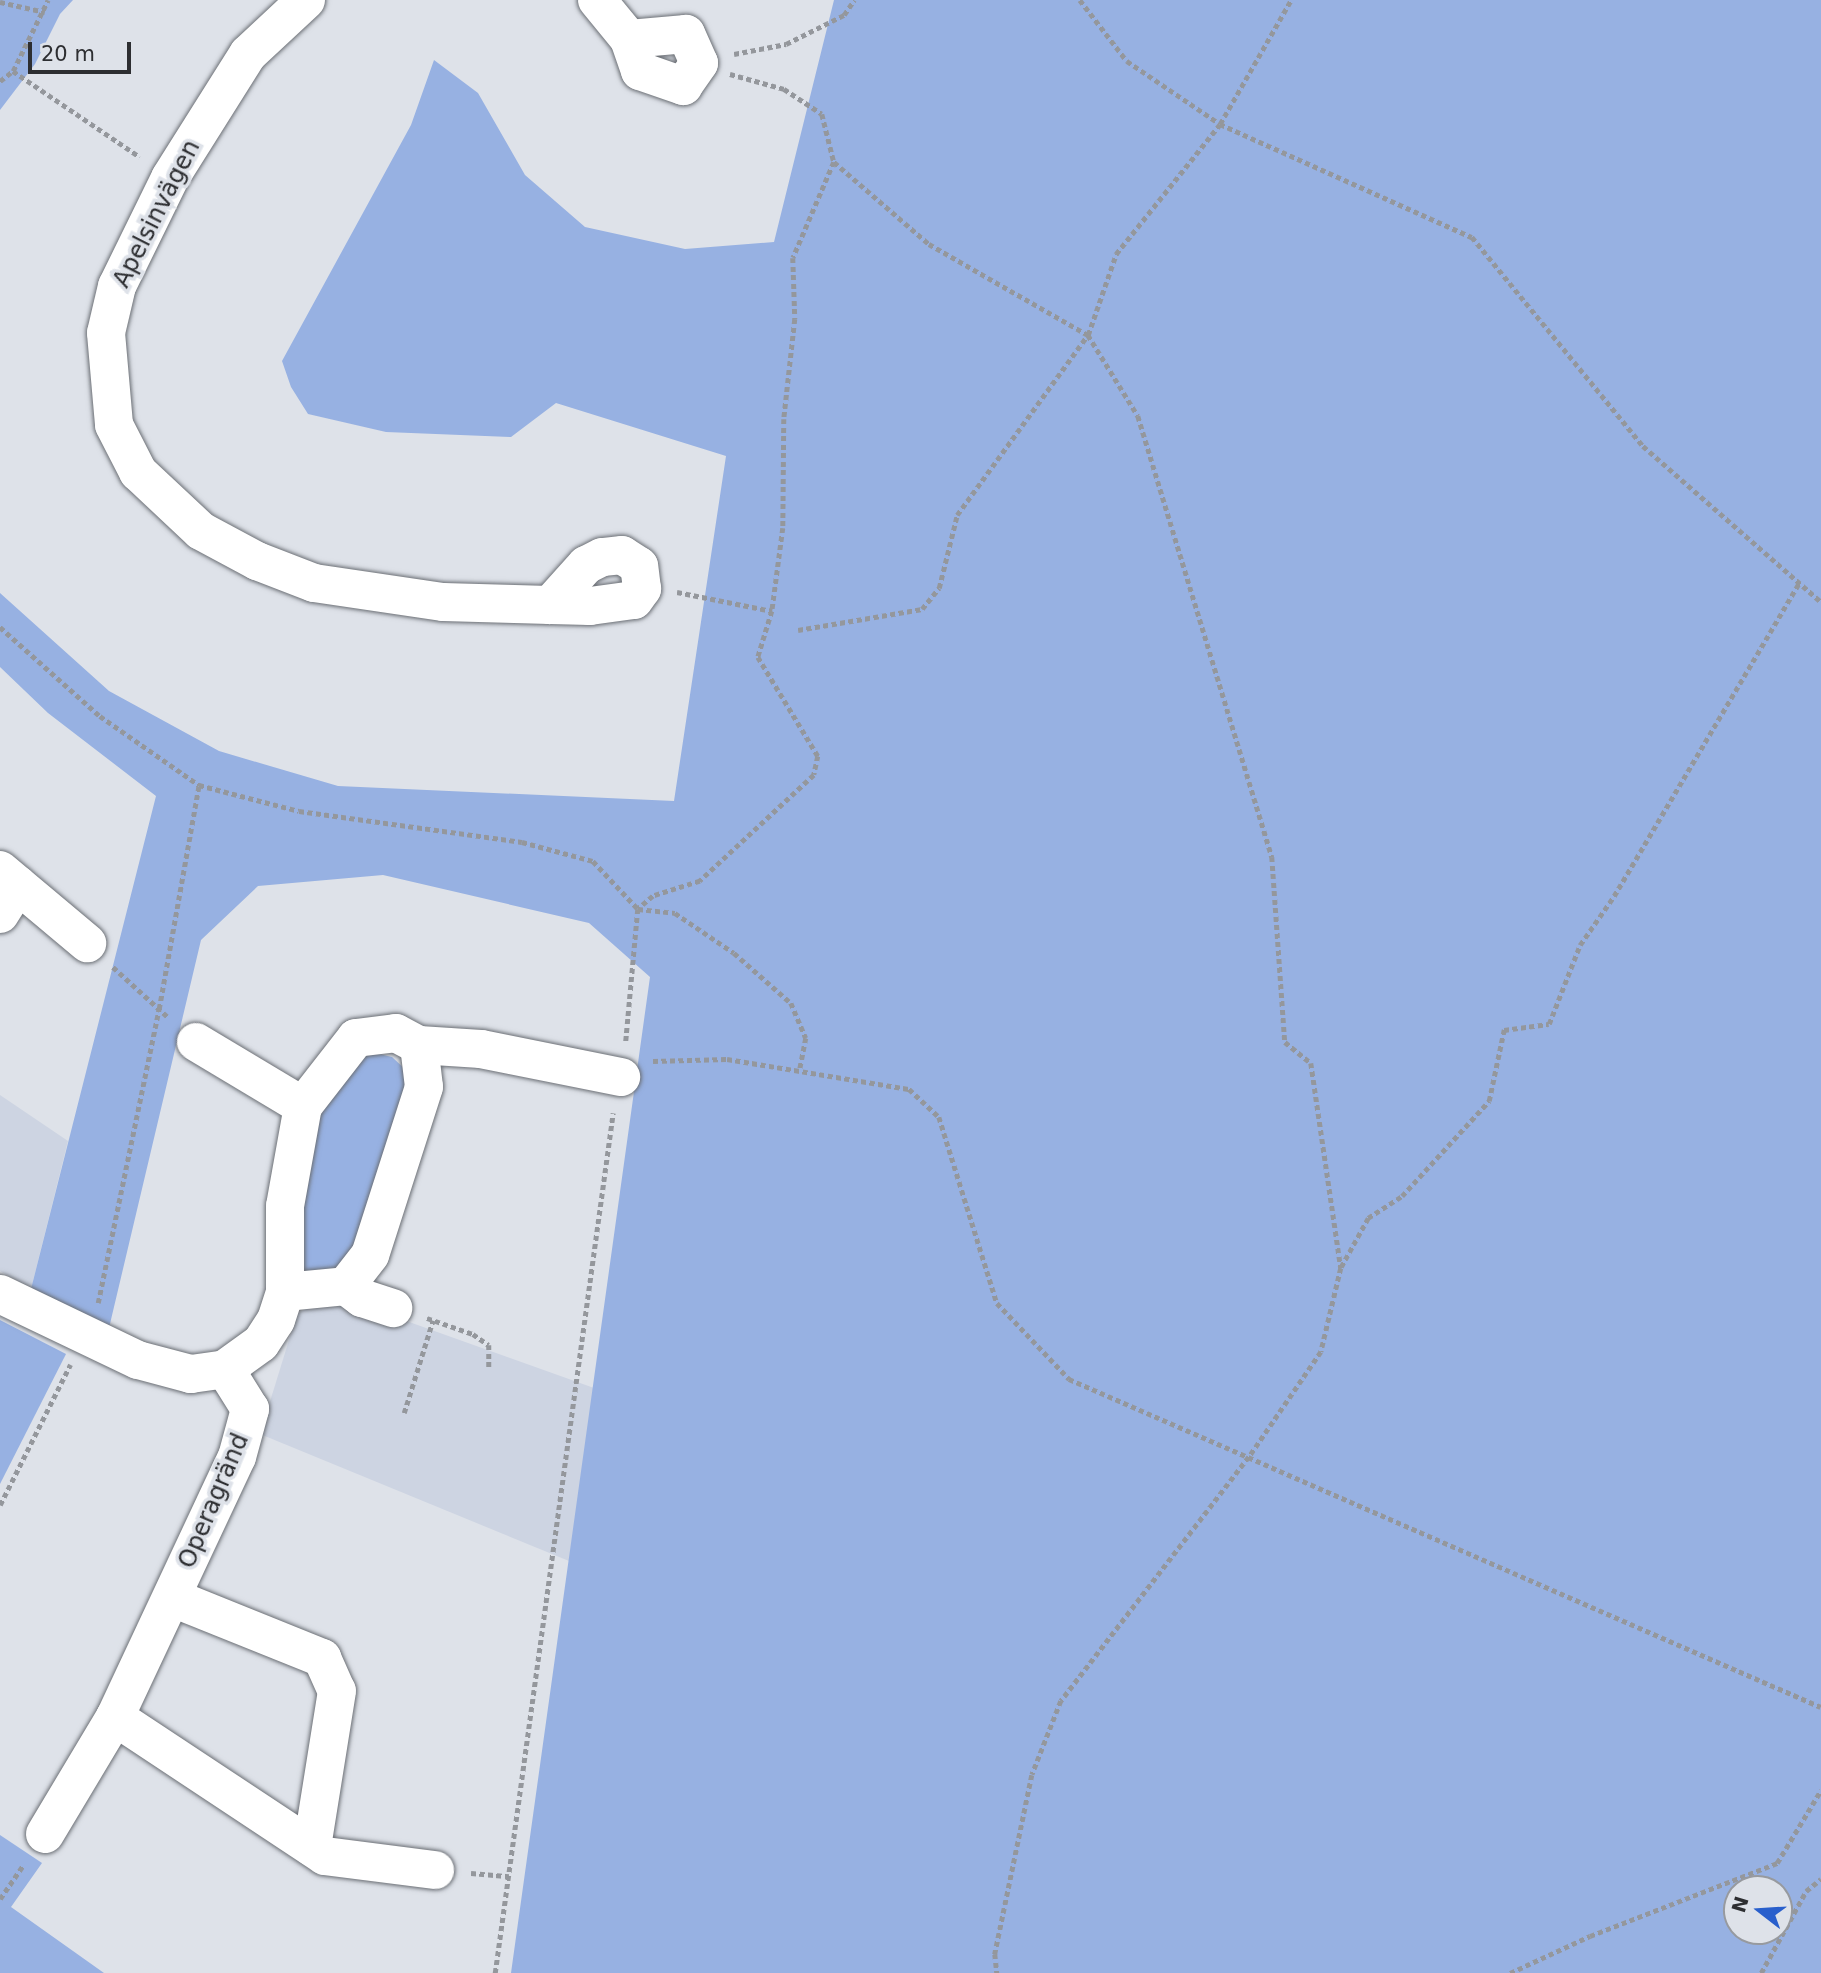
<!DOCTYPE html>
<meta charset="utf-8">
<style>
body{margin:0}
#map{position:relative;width:1821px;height:1973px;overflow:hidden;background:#dee2e9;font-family:"DejaVu Sans",sans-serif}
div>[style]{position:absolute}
.built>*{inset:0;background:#cdd4e2}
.green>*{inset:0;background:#97b1e2}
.path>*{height:4.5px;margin-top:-2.25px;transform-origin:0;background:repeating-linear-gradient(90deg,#94979c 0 5px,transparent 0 8.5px)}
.roads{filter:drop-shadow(0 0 2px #6b6f75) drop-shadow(0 0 2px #6b6f75)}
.minor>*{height:38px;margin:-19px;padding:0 19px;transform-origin:19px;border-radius:19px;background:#fff}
span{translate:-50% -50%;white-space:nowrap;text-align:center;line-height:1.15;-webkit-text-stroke:7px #dee2e9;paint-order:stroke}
.street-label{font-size:24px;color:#2d2e31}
.north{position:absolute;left:1723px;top:1875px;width:70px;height:70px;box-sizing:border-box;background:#dee2e9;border:2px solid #979a9f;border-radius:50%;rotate:287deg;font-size:19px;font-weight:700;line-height:28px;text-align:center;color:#2d2e31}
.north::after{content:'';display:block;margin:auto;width:24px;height:32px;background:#295fcc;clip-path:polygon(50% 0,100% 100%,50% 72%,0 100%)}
.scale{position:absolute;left:28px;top:42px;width:103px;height:32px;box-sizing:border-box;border:4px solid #2d2e31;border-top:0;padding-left:9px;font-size:21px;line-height:24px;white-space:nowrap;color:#2d2e31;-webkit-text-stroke:5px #dee2e9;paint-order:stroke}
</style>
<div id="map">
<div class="built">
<i style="clip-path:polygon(0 1095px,68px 1141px,31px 1289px,0 1271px)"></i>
<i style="clip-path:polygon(342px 1298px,594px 1388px,569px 1561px,260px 1434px,297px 1314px,317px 1302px)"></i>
</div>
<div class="green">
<i style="clip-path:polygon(0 0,73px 0,60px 14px,35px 64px,0 110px)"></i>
<i style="clip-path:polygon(evenodd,834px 0,1821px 0,1821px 1973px,511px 1973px,650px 977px,589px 923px,383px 875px,258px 886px,201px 940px,109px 1328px,31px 1289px,156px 796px,48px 713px,0 667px,0 593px,109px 691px,219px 751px,338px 786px,674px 801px,726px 456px,556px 403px,511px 437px,386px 432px,308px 414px,291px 387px,282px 361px,411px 125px,434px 60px,478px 93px,525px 175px,585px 227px,685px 249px,774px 242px,834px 0,1737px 1889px,1779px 1889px,1779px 1931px,1737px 1931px,1737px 1889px)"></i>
<i style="clip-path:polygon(371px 1052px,392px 1057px,407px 1071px,411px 1103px,363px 1251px,319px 1280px,291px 1281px,322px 1104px,348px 1068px)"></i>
<i style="clip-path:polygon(0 1320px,66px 1354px,0 1484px)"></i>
<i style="clip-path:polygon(0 1835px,42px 1863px,11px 1907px,104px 1973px,0 1973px)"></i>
</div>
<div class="path">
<i style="left:1080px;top:0;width:77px;rotate:52.4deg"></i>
<i style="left:1127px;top:61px;width:112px;rotate:34.1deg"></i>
<i style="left:1220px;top:124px;width:276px;rotate:24.2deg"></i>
<i style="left:1472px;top:237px;width:270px;rotate:50.7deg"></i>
<i style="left:1643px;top:446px;width:237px;rotate:41.2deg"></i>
<i style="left:0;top:2px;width:46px;rotate:12.5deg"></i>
<i style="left:734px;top:54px;width:53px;rotate:-10.9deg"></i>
<i style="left:786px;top:44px;width:65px;rotate:-26.6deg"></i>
<i style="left:844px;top:15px;width:18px;rotate:-56deg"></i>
<i style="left:13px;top:71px;width:153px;rotate:34.1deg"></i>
<i style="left:730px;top:74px;width:56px;rotate:15.5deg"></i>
<i style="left:784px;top:89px;width:45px;rotate:33.3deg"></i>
<i style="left:822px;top:114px;width:49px;rotate:76deg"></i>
<i style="left:834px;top:162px;width:104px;rotate:113.1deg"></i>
<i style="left:793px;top:258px;width:61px;rotate:88.1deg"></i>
<i style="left:795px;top:319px;width:101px;rotate:96.3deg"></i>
<i style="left:784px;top:419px;width:109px;rotate:90.5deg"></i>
<i style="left:783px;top:528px;width:84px;rotate:97.5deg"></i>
<i style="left:772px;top:611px;width:48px;rotate:106.9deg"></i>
<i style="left:758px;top:657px;width:116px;rotate:58.8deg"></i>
<i style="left:818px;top:756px;width:19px;rotate:102deg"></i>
<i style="left:814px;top:775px;width:156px;rotate:137.1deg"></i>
<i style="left:700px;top:881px;width:49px;rotate:162.3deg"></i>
<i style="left:653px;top:896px;width:20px;rotate:139deg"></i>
<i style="left:638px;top:909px;width:37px;rotate:6deg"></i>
<i style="left:675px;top:913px;width:71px;rotate:34.1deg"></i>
<i style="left:734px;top:953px;width:76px;rotate:41.3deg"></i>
<i style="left:791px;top:1003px;width:38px;rotate:67deg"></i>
<i style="left:806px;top:1038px;width:31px;rotate:101deg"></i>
<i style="left:0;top:81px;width:16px;rotate:-38deg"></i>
<i style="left:13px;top:71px;width:79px;rotate:-63.8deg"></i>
<i style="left:834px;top:162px;width:125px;rotate:40.8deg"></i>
<i style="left:929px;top:244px;width:183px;rotate:29.8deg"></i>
<i style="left:1088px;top:335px;width:95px;rotate:58.3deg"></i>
<i style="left:1138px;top:416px;width:461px;rotate:73.1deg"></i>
<i style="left:1272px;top:857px;width:185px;rotate:86deg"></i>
<i style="left:1285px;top:1042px;width:33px;rotate:39deg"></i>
<i style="left:1311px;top:1063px;width:207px;rotate:81.7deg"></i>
<i style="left:1341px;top:1268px;width:86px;rotate:103.4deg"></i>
<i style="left:1321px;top:1352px;width:127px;rotate:124.4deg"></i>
<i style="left:1249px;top:1457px;width:308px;rotate:127.6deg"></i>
<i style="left:1061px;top:1701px;width:79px;rotate:111.4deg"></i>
<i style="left:1032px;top:1775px;width:183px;rotate:101.7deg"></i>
<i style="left:995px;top:1954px;width:19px;rotate:84deg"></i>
<i style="left:677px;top:592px;width:97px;rotate:11.3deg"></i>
<i style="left:0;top:627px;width:134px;rotate:41.7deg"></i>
<i style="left:100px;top:716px;width:121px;rotate:34.9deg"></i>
<i style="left:199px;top:785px;width:103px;rotate:14.6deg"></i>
<i style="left:299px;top:811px;width:225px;rotate:7.9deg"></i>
<i style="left:522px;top:842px;width:73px;rotate:15deg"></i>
<i style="left:593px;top:861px;width:66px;rotate:46.8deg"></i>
<i style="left:638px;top:909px;width:134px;rotate:95.2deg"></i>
<i style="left:798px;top:630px;width:126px;rotate:-9.6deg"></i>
<i style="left:922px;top:609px;width:27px;rotate:-51deg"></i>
<i style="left:939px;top:588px;width:75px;rotate:-76.1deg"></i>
<i style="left:957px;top:515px;width:223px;rotate:-54deg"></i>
<i style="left:1088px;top:335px;width:86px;rotate:-70.9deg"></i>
<i style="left:1116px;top:254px;width:166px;rotate:-51.3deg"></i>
<i style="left:1220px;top:124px;width:143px;rotate:-60.2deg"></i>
<i style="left:113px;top:967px;width:76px;rotate:42.3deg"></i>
<i style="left:653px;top:1061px;width:74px;rotate:-1.5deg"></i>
<i style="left:727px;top:1059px;width:184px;rotate:9.4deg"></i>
<i style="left:909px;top:1089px;width:41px;rotate:43deg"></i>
<i style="left:939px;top:1117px;width:195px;rotate:72.7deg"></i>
<i style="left:997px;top:1303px;width:105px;rotate:46.5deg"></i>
<i style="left:1069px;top:1379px;width:820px;rotate:23.57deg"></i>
<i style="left:1341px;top:1267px;width:56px;rotate:-61.1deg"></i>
<i style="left:1368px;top:1218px;width:40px;rotate:-32.9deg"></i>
<i style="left:1402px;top:1196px;width:129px;rotate:-47.5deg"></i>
<i style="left:1489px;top:1101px;width:73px;rotate:-78.1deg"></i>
<i style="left:1504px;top:1030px;width:45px;rotate:-7.6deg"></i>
<i style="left:1549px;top:1024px;width:85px;rotate:-68.6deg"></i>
<i style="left:1580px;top:945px;width:60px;rotate:-55.2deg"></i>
<i style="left:1614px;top:896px;width:364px;rotate:-59.4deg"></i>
<i style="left:98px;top:1303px;width:300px;rotate:-78.3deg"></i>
<i style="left:159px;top:1009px;width:228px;rotate:-79.9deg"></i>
<i style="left:427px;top:1318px;width:49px;rotate:19.2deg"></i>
<i style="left:473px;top:1334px;width:19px;rotate:35deg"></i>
<i style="left:489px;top:1345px;width:22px;rotate:90deg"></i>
<i style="left:404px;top:1413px;width:97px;rotate:-72.7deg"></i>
<i style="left:0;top:1505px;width:157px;rotate:-63.4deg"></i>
<i style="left:471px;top:1873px;width:38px;rotate:5deg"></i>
<i style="left:0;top:1899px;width:42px;rotate:-55.6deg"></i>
<i style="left:495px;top:1973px;width:868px;rotate:-82.19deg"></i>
<i style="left:1510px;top:1973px;width:88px;rotate:-24.8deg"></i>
<i style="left:1590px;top:1936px;width:201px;rotate:-21.3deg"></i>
<i style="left:1777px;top:1863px;width:85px;rotate:-58.9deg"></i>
<i style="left:1761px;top:1973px;width:94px;rotate:-61.2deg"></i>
<i style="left:1806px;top:1891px;width:19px;rotate:-39deg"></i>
</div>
<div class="roads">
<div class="minor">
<i style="left:306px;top:0;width:79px;rotate:137deg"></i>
<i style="left:248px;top:54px;width:146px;rotate:122.2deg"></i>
<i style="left:170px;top:178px;width:120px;rotate:116.1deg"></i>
<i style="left:117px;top:286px;width:48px;rotate:103.2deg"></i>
<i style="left:106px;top:333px;width:92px;rotate:85deg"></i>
<i style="left:114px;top:425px;width:53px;rotate:62.9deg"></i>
<i style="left:138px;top:472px;width:86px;rotate:43.1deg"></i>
<i style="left:201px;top:531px;width:64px;rotate:28.2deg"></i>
<i style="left:257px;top:561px;width:61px;rotate:21.1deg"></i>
<i style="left:314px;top:583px;width:130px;rotate:8.4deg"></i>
<i style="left:443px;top:602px;width:107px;rotate:1.6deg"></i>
<i style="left:550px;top:605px;width:40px;rotate:1.4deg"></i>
<i style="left:590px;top:606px;width:44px;rotate:-7.8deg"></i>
<i style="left:634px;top:600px;width:14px;rotate:-54deg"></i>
<i style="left:642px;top:589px;width:23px;rotate:-97deg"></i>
<i style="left:639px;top:566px;width:20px;rotate:-147deg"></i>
<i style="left:622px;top:555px;width:20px;rotate:174deg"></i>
<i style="left:602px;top:557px;width:18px;rotate:153deg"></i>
<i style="left:586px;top:565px;width:54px;rotate:132deg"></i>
<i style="left:597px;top:0;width:50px;rotate:50.6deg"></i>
<i style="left:629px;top:39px;width:34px;rotate:71deg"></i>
<i style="left:640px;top:71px;width:46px;rotate:19.2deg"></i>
<i style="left:683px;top:86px;width:28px;rotate:-55deg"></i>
<i style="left:699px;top:63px;width:32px;rotate:-114deg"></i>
<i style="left:686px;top:34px;width:57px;rotate:175deg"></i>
<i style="left:0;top:870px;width:114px;rotate:40deg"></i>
<i style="left:0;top:914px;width:34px;rotate:-58deg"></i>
<i style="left:196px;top:1042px;width:125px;rotate:30.9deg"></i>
<i style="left:419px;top:1045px;width:62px;rotate:3.7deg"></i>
<i style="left:481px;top:1049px;width:143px;rotate:11.3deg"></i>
<i style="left:285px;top:1292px;width:61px;rotate:-5.6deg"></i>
<i style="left:346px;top:1286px;width:20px;rotate:37deg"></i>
<i style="left:362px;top:1298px;width:33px;rotate:18deg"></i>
<i style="left:0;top:1294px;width:153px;rotate:25.6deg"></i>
<i style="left:138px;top:1360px;width:55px;rotate:14.8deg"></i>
<i style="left:191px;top:1374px;width:34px;rotate:-8deg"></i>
<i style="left:225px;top:1369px;width:44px;rotate:-35.8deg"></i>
<i style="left:261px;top:1343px;width:27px;rotate:-57deg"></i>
<i style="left:276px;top:1320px;width:29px;rotate:-72deg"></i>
<i style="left:285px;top:1292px;width:86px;rotate:-90deg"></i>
<i style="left:285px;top:1206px;width:102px;rotate:-79.8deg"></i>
<i style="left:303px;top:1106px;width:86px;rotate:-52.1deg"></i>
<i style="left:356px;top:1038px;width:40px;rotate:-7.1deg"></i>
<i style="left:396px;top:1033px;width:26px;rotate:28deg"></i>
<i style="left:419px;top:1045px;width:42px;rotate:83.2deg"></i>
<i style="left:424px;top:1087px;width:176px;rotate:107.8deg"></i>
<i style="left:370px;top:1255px;width:39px;rotate:128deg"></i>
<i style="left:173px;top:1598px;width:161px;rotate:21.9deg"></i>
<i style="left:322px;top:1658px;width:36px;rotate:66deg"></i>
<i style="left:337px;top:1691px;width:158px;rotate:99.1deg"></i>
<i style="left:115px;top:1717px;width:252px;rotate:33.5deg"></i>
<i style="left:325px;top:1856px;width:111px;rotate:7.3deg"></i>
<i style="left:45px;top:1834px;width:136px;rotate:-59.1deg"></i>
<i style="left:115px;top:1717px;width:287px;rotate:-64.9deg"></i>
<i style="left:237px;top:1457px;width:50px;rotate:-74.8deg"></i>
<i style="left:250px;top:1409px;width:47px;rotate:-122deg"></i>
</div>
</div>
<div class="street-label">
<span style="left:157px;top:214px;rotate:-63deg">Apelsinvägen</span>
<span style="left:214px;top:1501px;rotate:-67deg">Operagränd</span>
</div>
<div class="north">N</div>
<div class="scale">20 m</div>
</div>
